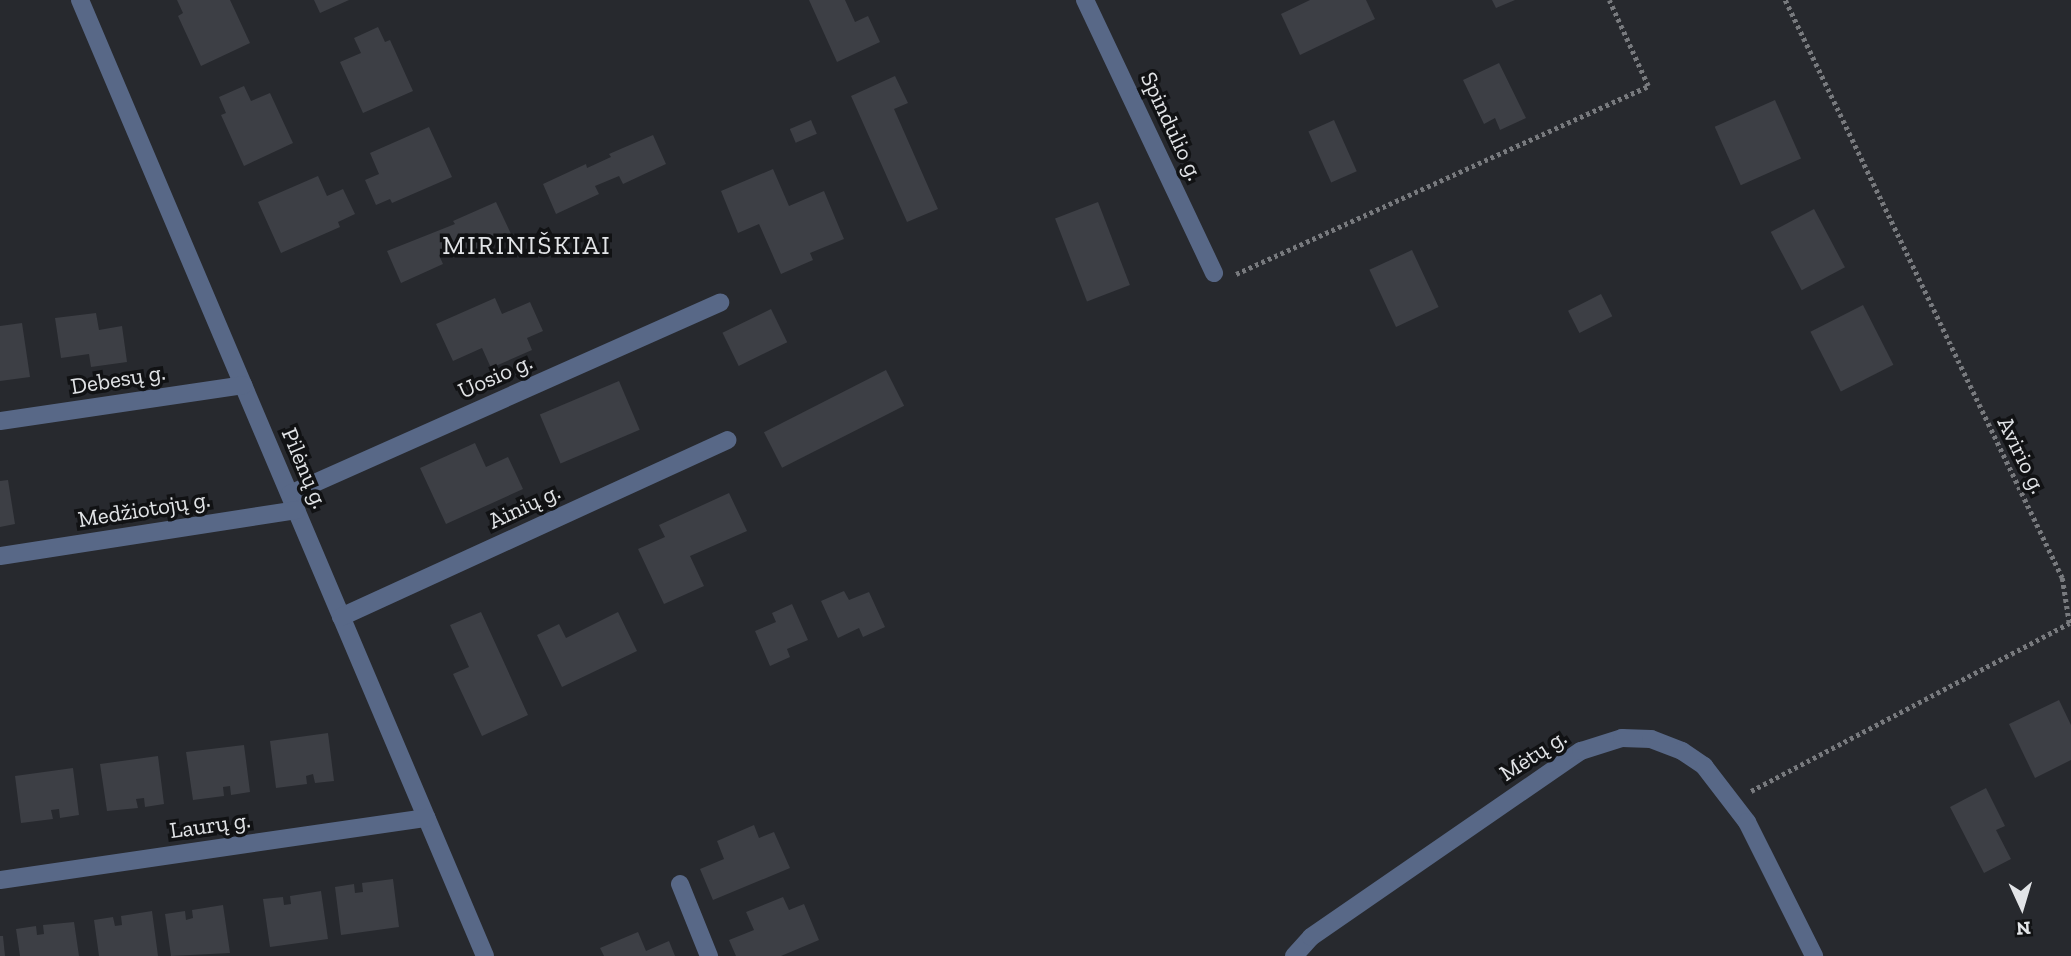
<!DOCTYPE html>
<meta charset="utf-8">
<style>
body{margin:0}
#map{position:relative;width:2071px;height:956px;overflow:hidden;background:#27292e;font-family:"Zilla Slab",serif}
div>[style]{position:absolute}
.building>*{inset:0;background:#3d3f45;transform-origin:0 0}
.path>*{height:4.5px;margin-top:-2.25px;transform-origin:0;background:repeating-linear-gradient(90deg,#787a7e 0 3.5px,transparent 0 7px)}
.minor>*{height:18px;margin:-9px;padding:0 9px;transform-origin:9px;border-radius:9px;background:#586887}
span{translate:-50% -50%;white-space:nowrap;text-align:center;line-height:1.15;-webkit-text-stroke:7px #111214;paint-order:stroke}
.street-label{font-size:23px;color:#e2e4e7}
.quarter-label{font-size:26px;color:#e2e4e7;letter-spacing:2px}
.north{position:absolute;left:1987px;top:872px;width:70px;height:70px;-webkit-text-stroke:5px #111214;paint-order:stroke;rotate:176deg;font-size:19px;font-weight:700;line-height:28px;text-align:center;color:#e2e4e7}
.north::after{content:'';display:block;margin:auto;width:24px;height:32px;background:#e2e4e7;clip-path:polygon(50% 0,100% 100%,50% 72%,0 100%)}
</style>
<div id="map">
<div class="building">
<i style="clip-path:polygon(177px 0,230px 0,250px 43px,201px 66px,178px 16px,183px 13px)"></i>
<i style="clip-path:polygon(314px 0,349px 0,320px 13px)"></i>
<i style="clip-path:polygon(809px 0,845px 0,855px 22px,868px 16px,880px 42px,837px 62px)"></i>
<i style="clip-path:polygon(1310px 0,1366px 0,1375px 19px,1300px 55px,1281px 14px)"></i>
<i style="clip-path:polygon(1492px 0,1515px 0,1496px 8px)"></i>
<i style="clip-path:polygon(378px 27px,385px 42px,390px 40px,413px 91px,363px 113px,340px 62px,361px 53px,354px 38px)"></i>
<i style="clip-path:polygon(1499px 63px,1526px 118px,1500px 130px,1495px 118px,1484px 124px,1463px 80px)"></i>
<i style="clip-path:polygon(895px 76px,908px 103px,894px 109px,938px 209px,907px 222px,851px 96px)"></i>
<i style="clip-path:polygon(244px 86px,251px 101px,270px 93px,293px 143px,244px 166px,221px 115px,226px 113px,219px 97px)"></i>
<i style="left:1775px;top:100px;width:64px;height:66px;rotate:66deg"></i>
<i style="left:811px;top:120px;width:15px;height:23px;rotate:67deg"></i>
<i style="left:1334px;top:120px;width:56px;height:28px;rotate:66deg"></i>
<i style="clip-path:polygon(429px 127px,452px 177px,392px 203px,390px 199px,376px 205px,365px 180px,379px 174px,370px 153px)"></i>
<i style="clip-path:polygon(653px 135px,666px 164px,623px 184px,619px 176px,595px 186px,599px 194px,556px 214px,543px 184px,586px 164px,587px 168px,611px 157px,609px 154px)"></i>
<i style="clip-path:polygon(773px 169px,789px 206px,824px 191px,844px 239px,810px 253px,813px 260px,781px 274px,759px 224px,738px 233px,721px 191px)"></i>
<i style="clip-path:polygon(318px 176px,327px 196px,343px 189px,355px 214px,338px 222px,340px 227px,281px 253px,258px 202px)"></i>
<i style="clip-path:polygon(496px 202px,511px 234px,468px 253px,463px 243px,439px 255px,443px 264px,401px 283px,387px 251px,455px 224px,453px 221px)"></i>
<i style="left:1098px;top:202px;width:89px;height:46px;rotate:69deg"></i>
<i style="left:1814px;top:209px;width:66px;height:49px;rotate:62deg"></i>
<i style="left:1412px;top:250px;width:63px;height:47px;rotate:65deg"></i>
<i style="left:1601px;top:294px;width:25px;height:37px;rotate:63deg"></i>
<i style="clip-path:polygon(495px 298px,502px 314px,530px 302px,543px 331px,527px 338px,532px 350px,491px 368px,482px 348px,453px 361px,436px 324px)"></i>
<i style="left:1863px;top:305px;width:67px;height:59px;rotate:63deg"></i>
<i style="left:771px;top:309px;width:37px;height:54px;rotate:64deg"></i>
<i style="clip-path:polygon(96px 313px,99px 330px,122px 326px,127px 362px,91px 367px,89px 354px,61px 358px,55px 318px)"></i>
<i style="clip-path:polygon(22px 323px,30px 377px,0 381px,0 326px)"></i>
<i style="left:886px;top:370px;width:40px;height:137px;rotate:63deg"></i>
<i style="left:619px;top:381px;width:53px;height:86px;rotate:67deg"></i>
<i style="clip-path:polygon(475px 443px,486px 467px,508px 457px,523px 489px,446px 524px,420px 468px)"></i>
<i style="clip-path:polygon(8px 480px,15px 524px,0 527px,0 481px)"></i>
<i style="clip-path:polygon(729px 493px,747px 531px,690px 556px,704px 586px,664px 604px,638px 549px,665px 537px,659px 525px)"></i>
<i style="clip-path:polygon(844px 591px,849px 600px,869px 592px,885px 627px,863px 637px,859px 628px,838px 638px,821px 601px)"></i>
<i style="clip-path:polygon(792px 604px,808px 640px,787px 649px,790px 657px,770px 666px,755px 631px,776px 622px,772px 613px)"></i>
<i style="clip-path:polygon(481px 612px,528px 715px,482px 736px,453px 674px,469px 667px,450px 625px)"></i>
<i style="clip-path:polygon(618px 612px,637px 651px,562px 687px,537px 635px,559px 624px,566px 638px)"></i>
<i style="clip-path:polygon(2059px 700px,2071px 725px,2071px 760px,2035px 778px,2009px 724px)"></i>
<i style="clip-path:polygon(328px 733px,334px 781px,315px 783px,313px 774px,306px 776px,307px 784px,276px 788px,270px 741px)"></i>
<i style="clip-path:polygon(244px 745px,250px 792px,231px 795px,230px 786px,223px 787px,224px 796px,193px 800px,186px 752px)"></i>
<i style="clip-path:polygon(158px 756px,164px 804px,145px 807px,144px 798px,136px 799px,138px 808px,107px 811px,100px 764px)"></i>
<i style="clip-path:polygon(73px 768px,79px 815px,60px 818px,59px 809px,51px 810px,53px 819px,21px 823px,15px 776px)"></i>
<i style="clip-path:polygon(1986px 788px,2005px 826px,1996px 830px,2011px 859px,1984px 873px,1950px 807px)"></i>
<i style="clip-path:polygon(754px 825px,759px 838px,774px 832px,790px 868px,713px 900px,700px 869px,724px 859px,717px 841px)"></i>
<i style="clip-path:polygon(393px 879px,399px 927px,341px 935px,335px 887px,354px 884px,355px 893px,363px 892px,362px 883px)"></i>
<i style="clip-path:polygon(321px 891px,328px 939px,270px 947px,263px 899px,283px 897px,284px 905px,291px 904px,290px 896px)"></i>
<i style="clip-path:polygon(783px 897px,789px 910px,804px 904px,819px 940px,781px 956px,736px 956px,729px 940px,754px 930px,746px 912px)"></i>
<i style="clip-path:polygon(223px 905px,230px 953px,171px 956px,165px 914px,185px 911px,186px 920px,193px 918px,192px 910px)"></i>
<i style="clip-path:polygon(152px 911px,158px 956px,99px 956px,94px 920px,113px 917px,115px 926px,122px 925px,121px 916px)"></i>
<i style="clip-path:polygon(74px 922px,79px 956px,20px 956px,16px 929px,36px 926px,37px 935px,44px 934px,43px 925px)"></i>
<i style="clip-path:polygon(638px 932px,646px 951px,669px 941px,675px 956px,604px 956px,600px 948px)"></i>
<i style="clip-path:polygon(0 936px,3px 936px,5px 956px,0 956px)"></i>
</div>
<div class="path">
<i style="left:1236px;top:274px;width:453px;rotate:-24.5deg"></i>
<i style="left:1648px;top:86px;width:94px;rotate:-114.4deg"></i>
<i style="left:1751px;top:791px;width:360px;rotate:-27.8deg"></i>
<i style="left:2069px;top:623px;width:46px;rotate:-98.8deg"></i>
<i style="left:2062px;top:578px;width:641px;rotate:-115.61deg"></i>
</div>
<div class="minor">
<i style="left:80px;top:0;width:1038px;rotate:67.04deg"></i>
<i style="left:1085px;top:0;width:302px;rotate:64.7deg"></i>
<i style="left:0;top:421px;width:246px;rotate:-8.4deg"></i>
<i style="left:290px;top:494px;width:471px;rotate:-24deg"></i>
<i style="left:0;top:556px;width:300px;rotate:-8.8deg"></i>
<i style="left:341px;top:617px;width:425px;rotate:-24.6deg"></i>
<i style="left:0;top:880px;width:431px;rotate:-8.3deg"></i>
<i style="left:680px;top:884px;width:78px;rotate:68.1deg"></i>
<i style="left:1294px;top:956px;width:25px;rotate:-48deg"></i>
<i style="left:1311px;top:937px;width:328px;rotate:-34.6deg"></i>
<i style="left:1581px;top:751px;width:43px;rotate:-17.6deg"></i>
<i style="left:1622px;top:738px;width:29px;rotate:2deg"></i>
<i style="left:1651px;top:739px;width:33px;rotate:21deg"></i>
<i style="left:1682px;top:751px;width:27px;rotate:34deg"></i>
<i style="left:1704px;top:766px;width:71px;rotate:52.5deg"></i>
<i style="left:1747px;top:822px;width:150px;rotate:63.4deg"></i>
</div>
<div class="street-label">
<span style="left:1172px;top:126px;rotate:65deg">Spindulio g.</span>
<span style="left:495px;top:376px;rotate:-24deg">Uosio g.</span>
<span style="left:118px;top:379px;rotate:-9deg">Debesų g.</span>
<span style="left:2022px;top:455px;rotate:64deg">Avirio g.</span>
<span style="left:305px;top:468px;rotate:67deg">Pilėnų g.</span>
<span style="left:524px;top:506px;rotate:-25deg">Ainių g.</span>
<span style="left:144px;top:509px;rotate:-9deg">Medžiotojų g.</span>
<span style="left:1533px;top:755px;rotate:-33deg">Mėtų g.</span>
<span style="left:210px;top:825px;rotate:-8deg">Laurų g.</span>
</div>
<div class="quarter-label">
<span style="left:527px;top:246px">MIRINIŠKIAI</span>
</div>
<div class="north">N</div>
</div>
